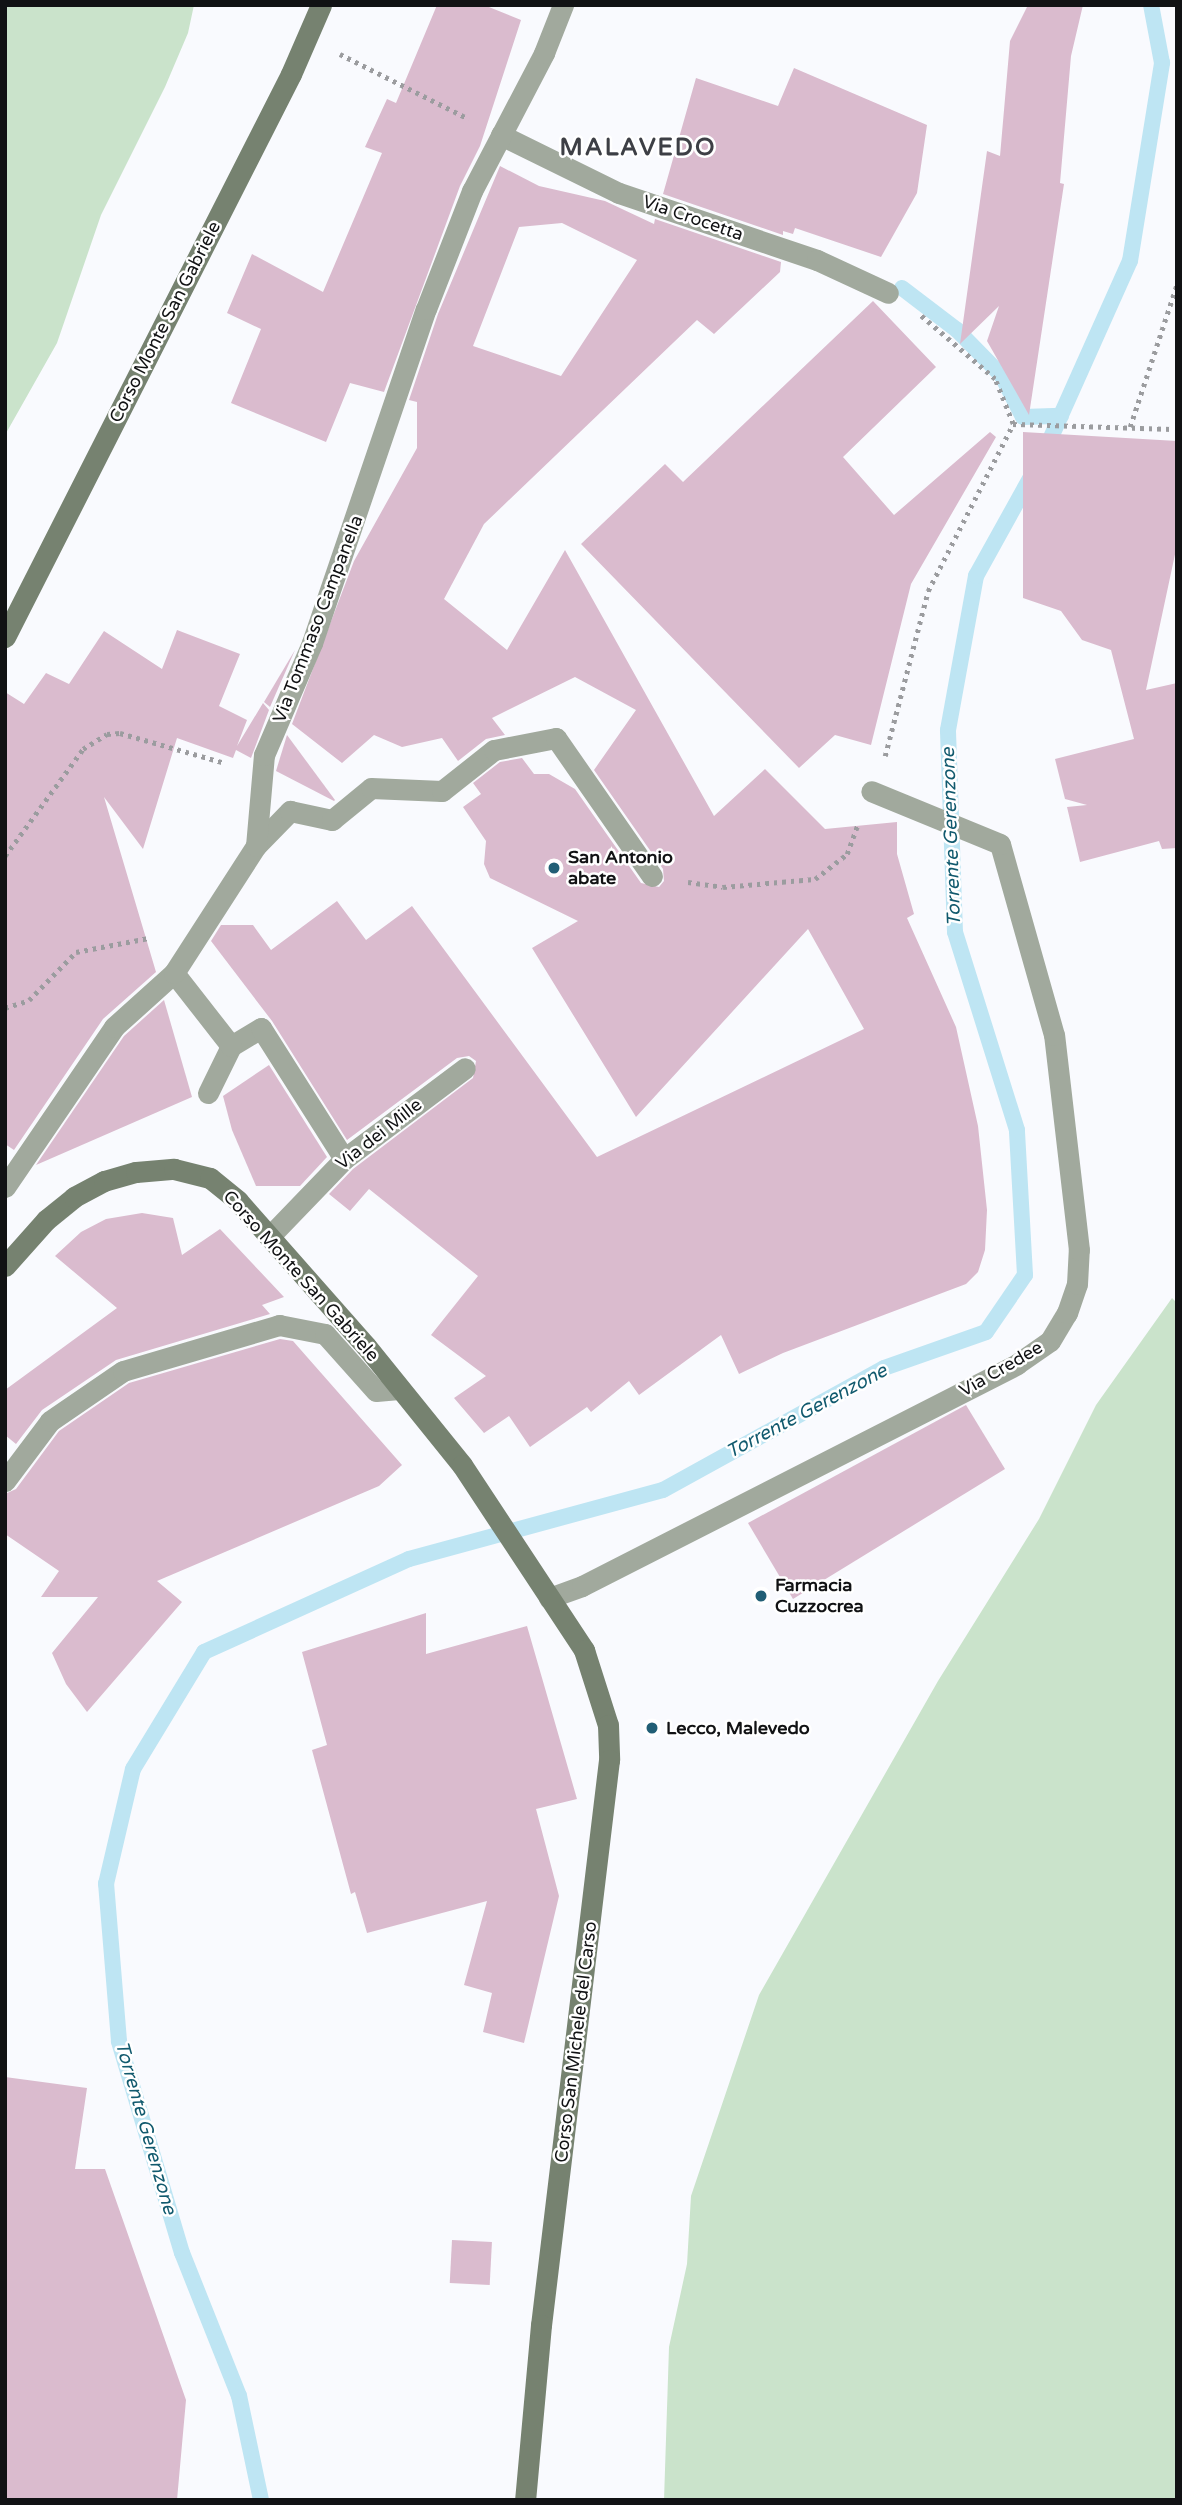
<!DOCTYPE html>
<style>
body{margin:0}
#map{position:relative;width:1182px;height:2505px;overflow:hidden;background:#f9fafe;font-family:"Varela Round",sans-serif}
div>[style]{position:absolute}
.green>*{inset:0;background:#cae3cb}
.stream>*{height:16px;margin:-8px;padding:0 8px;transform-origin:8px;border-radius:8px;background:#bee5f3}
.building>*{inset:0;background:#dabbce;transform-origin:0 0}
.path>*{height:4.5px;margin-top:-2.25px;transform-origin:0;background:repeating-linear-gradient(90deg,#9b9c9f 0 3.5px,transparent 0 8.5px)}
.service>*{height:21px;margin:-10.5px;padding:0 10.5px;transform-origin:10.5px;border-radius:10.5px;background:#a1a99d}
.pedestrian>*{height:21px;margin:-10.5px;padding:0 10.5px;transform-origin:10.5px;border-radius:10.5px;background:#a1a99d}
.minor>*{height:21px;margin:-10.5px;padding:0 10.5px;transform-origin:10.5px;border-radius:10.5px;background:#a1a99d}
.secondary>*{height:21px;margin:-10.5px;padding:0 10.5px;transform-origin:10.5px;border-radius:10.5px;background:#768270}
.dots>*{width:19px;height:19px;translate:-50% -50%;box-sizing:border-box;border:4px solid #fff;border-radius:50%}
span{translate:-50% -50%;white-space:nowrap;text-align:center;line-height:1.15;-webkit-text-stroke:5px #fff;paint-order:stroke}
.street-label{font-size:18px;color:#111214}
.poi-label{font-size:18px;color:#111214;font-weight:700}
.left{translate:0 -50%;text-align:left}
.water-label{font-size:19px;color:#115a6e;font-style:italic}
.district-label{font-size:24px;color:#3d3f45;font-weight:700;letter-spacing:2px}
.frame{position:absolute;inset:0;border:7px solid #111214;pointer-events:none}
</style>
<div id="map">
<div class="green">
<i style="clip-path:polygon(5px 5px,194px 5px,188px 33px,165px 87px,101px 215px,57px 343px,5px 435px)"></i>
<i style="clip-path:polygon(1172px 1298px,1177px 1303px,1177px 2500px,664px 2500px,669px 2347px,687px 2264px,691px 2196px,759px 1995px,938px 1681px,1039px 1519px,1096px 1405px)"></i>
</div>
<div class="stream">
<i style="left:902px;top:288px;width:69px;rotate:37.4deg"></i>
<i style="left:957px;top:330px;width:64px;rotate:45.6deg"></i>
<i style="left:1002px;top:376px;width:46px;rotate:62.9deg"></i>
<i style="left:1023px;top:417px;width:38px;rotate:-2deg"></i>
<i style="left:1044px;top:453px;width:210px;rotate:-65.9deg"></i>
<i style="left:1130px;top:261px;width:201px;rotate:-80.8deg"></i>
<i style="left:1162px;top:63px;width:59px;rotate:-100.7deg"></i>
<i style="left:261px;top:2500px;width:106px;rotate:-101.9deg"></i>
<i style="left:239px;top:2396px;width:154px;rotate:-111.7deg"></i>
<i style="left:182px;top:2253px;width:221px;rotate:-106.6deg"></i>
<i style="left:119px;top:2041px;width:158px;rotate:-94.7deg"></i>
<i style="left:106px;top:1884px;width:118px;rotate:-76.8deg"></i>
<i style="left:133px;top:1769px;width:137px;rotate:-58.7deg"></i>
<i style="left:204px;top:1652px;width:225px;rotate:-24.4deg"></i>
<i style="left:409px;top:1559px;width:263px;rotate:-15.2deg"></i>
<i style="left:663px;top:1490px;width:252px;rotate:-28.9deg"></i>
<i style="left:884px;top:1368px;width:108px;rotate:-19.4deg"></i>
<i style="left:986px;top:1332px;width:69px;rotate:-55.6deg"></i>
<i style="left:1025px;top:1275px;width:145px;rotate:-93.2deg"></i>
<i style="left:1017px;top:1130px;width:207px;rotate:-107.4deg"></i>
<i style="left:955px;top:932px;width:202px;rotate:-92deg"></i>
<i style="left:948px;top:730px;width:157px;rotate:-79.7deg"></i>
<i style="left:976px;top:576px;width:118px;rotate:-61deg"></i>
</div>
<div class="building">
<i style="clip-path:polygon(437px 5px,484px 5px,521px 20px,480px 146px,460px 186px,384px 392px,350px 383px,326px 442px,231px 403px,261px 329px,227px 313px,252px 254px,323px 292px,382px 153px,365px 147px,387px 99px,396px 103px)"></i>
<i style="clip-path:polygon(1028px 5px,1083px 5px,1071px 56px,1060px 183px,1064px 184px,1029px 415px,987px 341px,999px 306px,960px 344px,987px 151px,1000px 156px,1010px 41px)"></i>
<i style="clip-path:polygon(794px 68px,927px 125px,917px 193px,881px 257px,795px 228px,793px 234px,783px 231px,783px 235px,663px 194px,696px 78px,778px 106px)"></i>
<i style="clip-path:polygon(evenodd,500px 166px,539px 186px,605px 201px,654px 224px,655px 219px,781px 262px,780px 272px,714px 334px,697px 320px,484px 524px,444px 599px,507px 650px,565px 550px,714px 816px,765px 769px,825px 829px,897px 822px,897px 854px,914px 914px,907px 918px,956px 1027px,978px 1126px,987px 1210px,985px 1250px,978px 1272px,966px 1284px,783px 1353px,739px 1374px,721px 1335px,639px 1395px,629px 1381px,591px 1412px,587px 1407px,530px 1447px,509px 1416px,484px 1433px,454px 1398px,486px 1376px,431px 1335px,478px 1276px,369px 1189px,350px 1211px,329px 1194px,353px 1169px,473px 1078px,476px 1061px,469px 1056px,457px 1058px,347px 1140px,272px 1021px,211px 941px,221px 925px,253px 925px,271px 950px,337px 901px,366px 940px,412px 906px,597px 1157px,864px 1029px,808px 929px,636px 1117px,532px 948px,578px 921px,490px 878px,484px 864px,486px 841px,463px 807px,481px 794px,473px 783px,500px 762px,522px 758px,534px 774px,549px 774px,575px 789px,641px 883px,659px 887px,664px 881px,663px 869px,594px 770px,636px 710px,575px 677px,492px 718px,505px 735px,486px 739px,458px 761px,442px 738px,402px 747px,374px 735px,342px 763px,292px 724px,354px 561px,417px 448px,417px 402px,409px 400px,438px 314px,500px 166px,562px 223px,637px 260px,561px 376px,473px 346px,519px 227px,562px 223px)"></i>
<i style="clip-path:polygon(873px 301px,936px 367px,843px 457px,894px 515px,990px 432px,996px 437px,911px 584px,871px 745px,835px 735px,799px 768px,581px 544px,665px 464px,683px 482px)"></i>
<i style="clip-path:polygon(1023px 432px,1177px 441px,1177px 545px,1146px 690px,1177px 683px,1177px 848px,1162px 849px,1159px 841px,1080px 862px,1067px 807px,1087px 805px,1065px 799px,1055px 759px,1134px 739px,1111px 650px,1082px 640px,1061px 611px,1023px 598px)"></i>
<i style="clip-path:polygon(177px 630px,240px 654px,219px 706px,247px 720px,237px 746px,263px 703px,269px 710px,251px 758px,236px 750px,233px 758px,177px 738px,143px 849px,104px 797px,156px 972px,103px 1019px,14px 1150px,5px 1144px,5px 692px,24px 704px,46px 673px,69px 684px,104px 631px,162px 669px)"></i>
<i style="clip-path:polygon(295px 650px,270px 707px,264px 702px)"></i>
<i style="clip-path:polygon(287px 735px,335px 800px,334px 801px,276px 771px)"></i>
<i style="clip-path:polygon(164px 1000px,192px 1097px,36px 1165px,124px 1036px)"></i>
<i style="clip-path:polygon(269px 1065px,327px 1157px,300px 1186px,256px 1186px,232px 1130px,223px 1096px)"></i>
<i style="clip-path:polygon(142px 1213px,173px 1218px,182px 1255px,220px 1229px,284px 1297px,262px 1305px,270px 1314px,116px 1360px,42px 1410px,16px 1444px,5px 1435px,5px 1390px,117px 1308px,55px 1256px,81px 1232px,106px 1219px)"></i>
<i style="clip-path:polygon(280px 1339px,293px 1341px,402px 1465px,379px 1486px,157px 1581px,182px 1602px,87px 1712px,66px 1684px,52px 1653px,98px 1597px,41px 1597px,59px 1571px,5px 1534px,5px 1494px,16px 1489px,59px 1431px,129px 1383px)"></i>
<i style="clip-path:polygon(966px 1405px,1005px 1469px,793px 1599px,748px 1523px)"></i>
<i style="clip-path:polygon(426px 1613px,426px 1654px,527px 1626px,577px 1799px,536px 1809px,559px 1896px,524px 2043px,483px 2032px,492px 1993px,464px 1985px,487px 1901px,367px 1933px,355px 1892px,351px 1894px,312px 1750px,327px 1745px,302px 1652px)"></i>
<i style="clip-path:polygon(5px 2077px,87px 2088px,75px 2169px,105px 2169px,186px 2400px,177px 2500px,5px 2500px)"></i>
<i style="left:452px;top:2240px;width:40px;height:43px;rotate:3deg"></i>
</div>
<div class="path">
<i style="left:340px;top:54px;width:144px;rotate:26.7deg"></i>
<i style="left:1013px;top:424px;width:159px;rotate:1.8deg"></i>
<i style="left:1130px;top:427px;width:151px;rotate:-71.8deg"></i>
<i style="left:885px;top:756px;width:171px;rotate:-75.4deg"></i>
<i style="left:928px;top:591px;width:187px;rotate:-63deg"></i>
<i style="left:1013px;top:424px;width:48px;rotate:-111.8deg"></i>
<i style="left:995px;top:379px;width:99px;rotate:-139.5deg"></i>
<i style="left:5px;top:856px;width:132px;rotate:-53.9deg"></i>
<i style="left:83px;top:749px;width:28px;rotate:-32deg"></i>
<i style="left:107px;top:734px;width:13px;rotate:-4deg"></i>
<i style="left:120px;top:733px;width:109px;rotate:15.9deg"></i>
<i style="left:688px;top:882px;width:35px;rotate:8deg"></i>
<i style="left:723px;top:887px;width:92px;rotate:-5deg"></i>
<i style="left:815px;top:879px;width:41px;rotate:-38deg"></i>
<i style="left:847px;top:854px;width:30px;rotate:-70deg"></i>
<i style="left:5px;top:1008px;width:25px;rotate:-18deg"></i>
<i style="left:29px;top:1000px;width:67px;rotate:-45.6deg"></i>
<i style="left:76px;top:952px;width:74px;rotate:-10.9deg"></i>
</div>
<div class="service">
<i style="left:5px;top:1481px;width:75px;rotate:-53.1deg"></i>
<i style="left:50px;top:1421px;width:88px;rotate:-34.4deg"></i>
<i style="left:123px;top:1371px;width:163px;rotate:-16.4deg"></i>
<i style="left:279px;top:1325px;width:47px;rotate:11.1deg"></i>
<i style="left:325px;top:1334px;width:76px;rotate:48.2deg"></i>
<i style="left:376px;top:1391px;width:23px;rotate:-5deg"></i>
</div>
<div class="pedestrian">
<i style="left:208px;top:1093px;width:52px;rotate:-63.9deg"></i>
<i style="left:231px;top:1046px;width:35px;rotate:-31deg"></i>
<i style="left:261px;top:1028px;width:155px;rotate:57.6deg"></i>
</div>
<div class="minor">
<i style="left:501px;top:135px;width:131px;rotate:26.2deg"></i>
<i style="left:619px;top:193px;width:209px;rotate:18.7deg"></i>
<i style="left:817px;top:260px;width:78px;rotate:24.9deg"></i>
<i style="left:256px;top:846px;width:49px;rotate:-45.8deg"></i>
<i style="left:290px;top:811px;width:43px;rotate:12.1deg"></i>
<i style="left:332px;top:820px;width:50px;rotate:-39.4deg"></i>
<i style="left:371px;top:788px;width:71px;rotate:2.4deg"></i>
<i style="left:442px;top:791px;width:66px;rotate:-38.3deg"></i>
<i style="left:494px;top:750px;width:63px;rotate:-11deg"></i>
<i style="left:556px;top:738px;width:168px;rotate:55.2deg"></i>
<i style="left:174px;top:973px;width:93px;rotate:52deg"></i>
<i style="left:5px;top:1187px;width:194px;rotate:-55.7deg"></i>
<i style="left:114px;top:1027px;width:81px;rotate:-42deg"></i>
<i style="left:174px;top:973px;width:151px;rotate:-57.2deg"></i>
<i style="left:256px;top:846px;width:91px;rotate:-85deg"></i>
<i style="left:264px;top:755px;width:122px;rotate:-66.8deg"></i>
<i style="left:312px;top:643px;width:353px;rotate:-71.2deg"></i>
<i style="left:426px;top:309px;width:127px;rotate:-68.7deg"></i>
<i style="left:472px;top:191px;width:156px;rotate:-62.4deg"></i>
<i style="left:544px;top:53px;width:52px;rotate:-68.4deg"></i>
<i style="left:269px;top:1237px;width:108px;rotate:-46.1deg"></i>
<i style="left:344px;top:1159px;width:151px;rotate:-36.9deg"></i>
<i style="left:549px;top:1598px;width:35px;rotate:-20deg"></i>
<i style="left:582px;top:1586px;width:488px;rotate:-27deg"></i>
<i style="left:1017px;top:1364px;width:40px;rotate:-34.9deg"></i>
<i style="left:1050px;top:1341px;width:33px;rotate:-59deg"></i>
<i style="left:1067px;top:1313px;width:31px;rotate:-71deg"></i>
<i style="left:1077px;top:1284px;width:34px;rotate:-87deg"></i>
<i style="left:1079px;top:1250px;width:216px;rotate:-96.6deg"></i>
<i style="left:1054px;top:1035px;width:198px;rotate:-105.8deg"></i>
<i style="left:1000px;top:844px;width:139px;rotate:-157.7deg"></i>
</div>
<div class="secondary">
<i style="left:5px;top:637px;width:631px;rotate:-63.07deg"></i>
<i style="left:291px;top:74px;width:75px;rotate:-66.5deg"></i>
<i style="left:5px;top:1266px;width:62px;rotate:-48.3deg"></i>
<i style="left:46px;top:1220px;width:36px;rotate:-39deg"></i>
<i style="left:74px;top:1197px;width:34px;rotate:-28deg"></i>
<i style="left:104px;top:1181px;width:33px;rotate:-16deg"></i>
<i style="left:136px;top:1172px;width:38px;rotate:-5deg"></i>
<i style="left:174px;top:1169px;width:37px;rotate:14deg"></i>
<i style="left:210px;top:1178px;width:36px;rotate:39deg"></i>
<i style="left:238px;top:1201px;width:193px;rotate:48.6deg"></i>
<i style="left:366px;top:1346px;width:153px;rotate:51.1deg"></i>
<i style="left:462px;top:1465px;width:222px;rotate:56.6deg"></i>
<i style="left:584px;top:1650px;width:79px;rotate:72.3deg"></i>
<i style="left:608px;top:1725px;width:35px;rotate:88deg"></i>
<i style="left:609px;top:1760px;width:569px;rotate:96.86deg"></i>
<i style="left:541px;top:2325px;width:176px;rotate:95.2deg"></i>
</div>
<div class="dots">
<i style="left:554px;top:868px;background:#215e75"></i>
<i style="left:761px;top:1596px;background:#215e75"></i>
<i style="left:652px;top:1728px;background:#215e75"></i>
</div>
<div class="street-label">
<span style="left:693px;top:218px;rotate:19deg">Via Crocetta</span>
<span style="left:165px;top:322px;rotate:-63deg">Corso Monte San Gabriele</span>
<span style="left:318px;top:619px;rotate:-69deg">Via Tommaso Campanella</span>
<span style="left:379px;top:1134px;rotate:-38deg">Via dei Mille</span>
<span style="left:301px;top:1276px;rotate:48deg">Corso Monte San Gabriele</span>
<span style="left:1001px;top:1369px;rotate:-30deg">Via Credee</span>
<span style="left:576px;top:2042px;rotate:-83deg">Corso San Michele del Carso</span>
</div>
<div class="poi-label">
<span class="left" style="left:568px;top:868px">San Antonio<br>abate</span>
<span class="left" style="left:775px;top:1596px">Farmacia<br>Cuzzocrea</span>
<span class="left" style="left:666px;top:1728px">Lecco, Malevedo</span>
</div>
<div class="water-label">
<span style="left:952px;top:837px;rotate:-92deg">Torrente Gerenzone</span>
<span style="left:807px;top:1412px;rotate:-28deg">Torrente Gerenzone</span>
<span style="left:145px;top:2128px;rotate:74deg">Torrente Gerenzone</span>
</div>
<div class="district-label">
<span style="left:638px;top:148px">MALAVEDO</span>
</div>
<div class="frame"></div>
</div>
